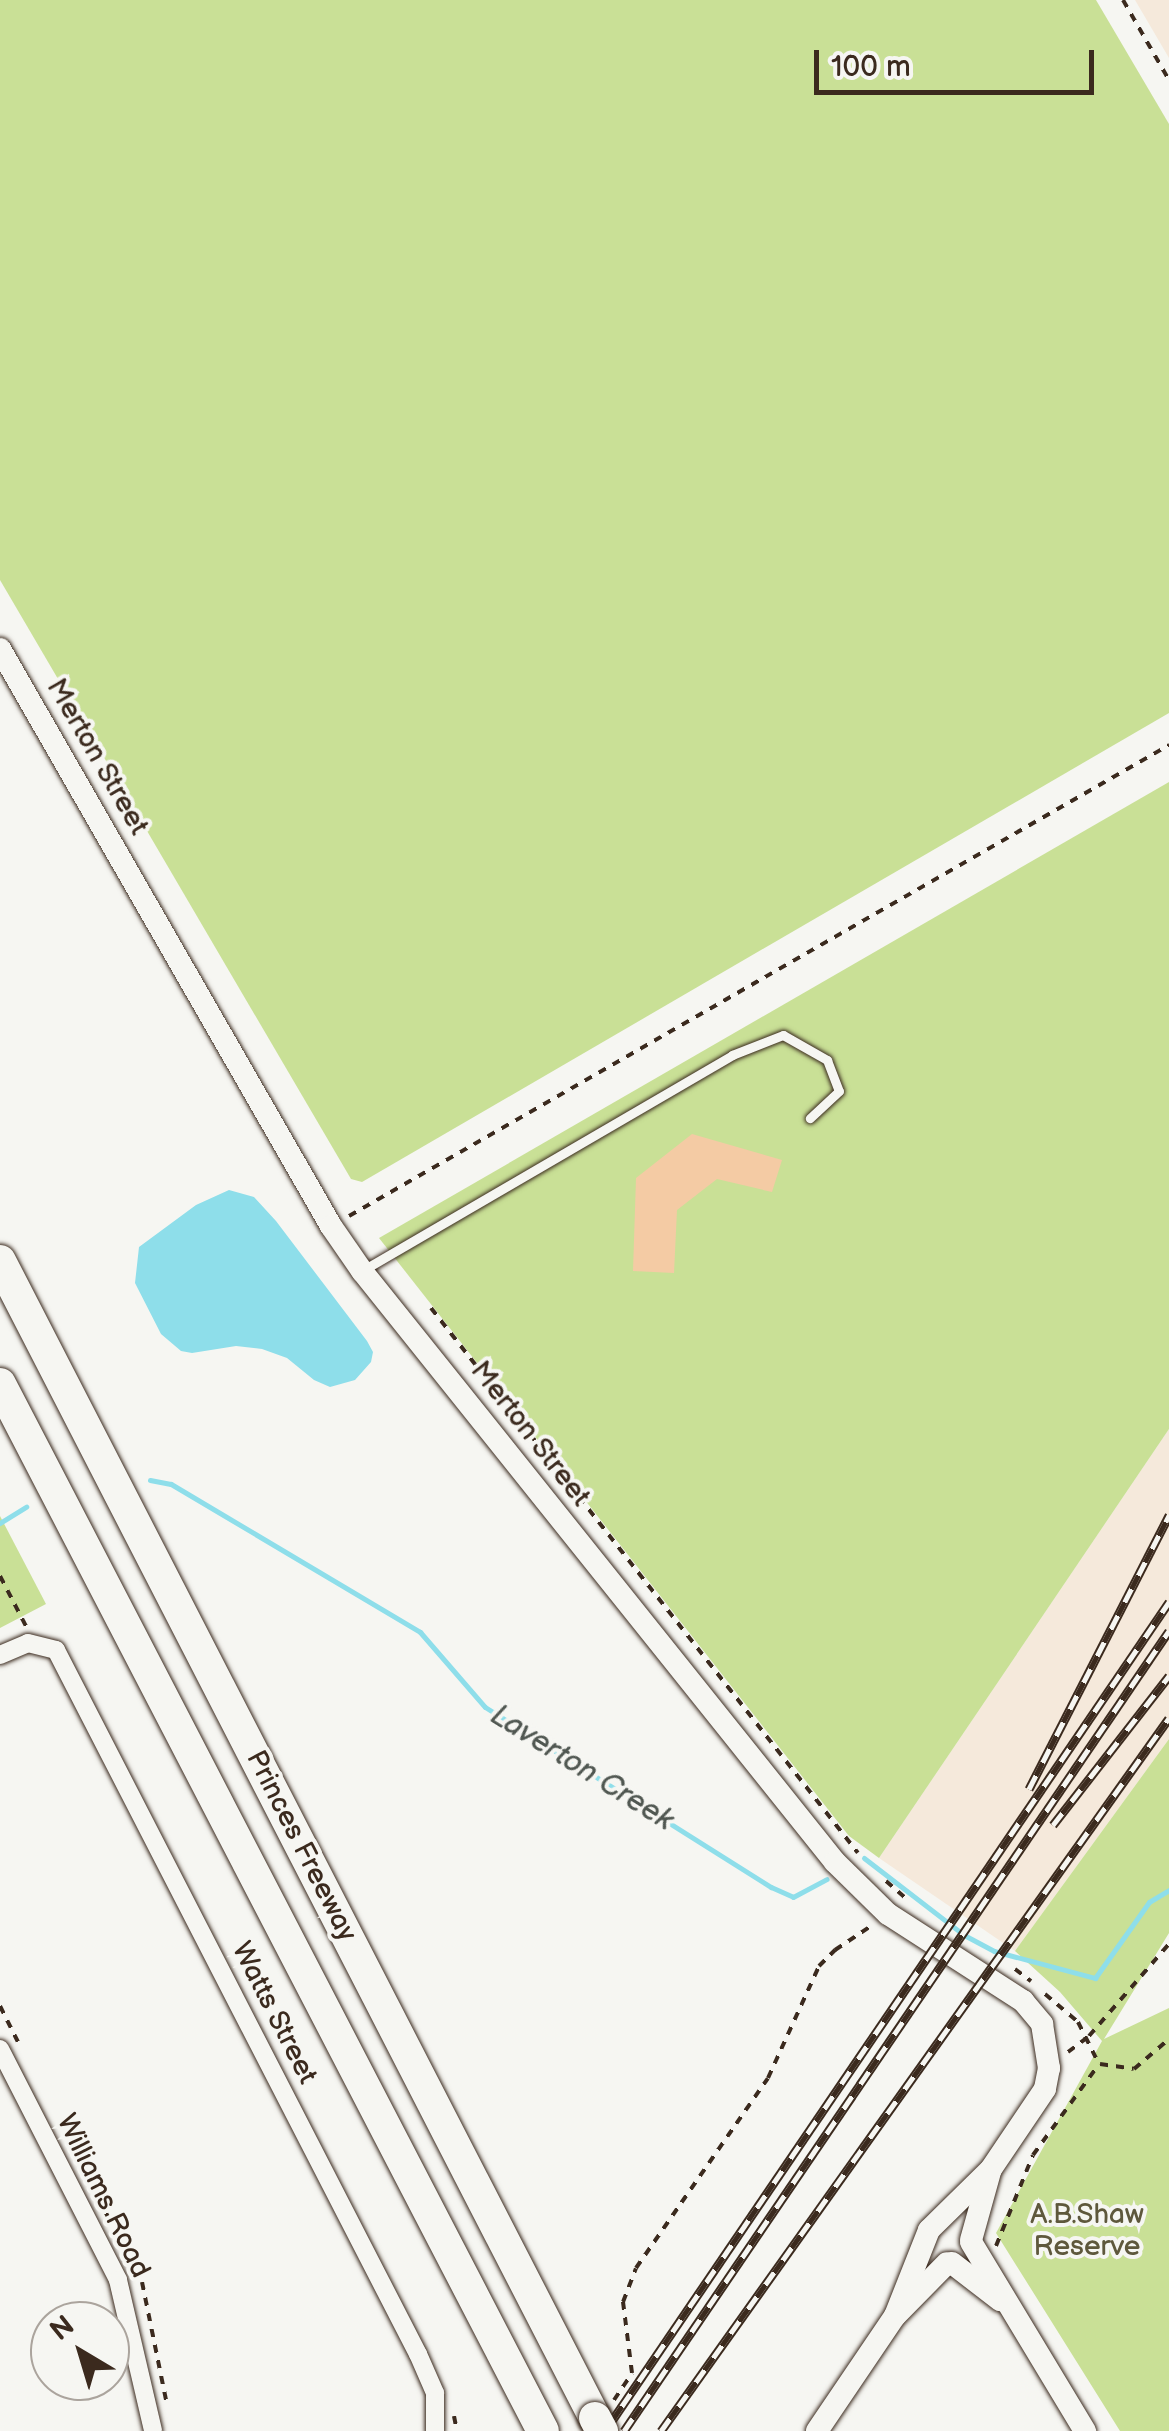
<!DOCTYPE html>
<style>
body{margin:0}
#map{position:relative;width:1169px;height:2431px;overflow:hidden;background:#f6f6f2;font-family:"Balsamiq Sans",sans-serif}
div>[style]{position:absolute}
.built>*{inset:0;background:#f5e9db}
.green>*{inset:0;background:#c9e096}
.water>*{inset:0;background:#8edeea}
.stream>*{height:5px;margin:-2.5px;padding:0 2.5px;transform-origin:2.5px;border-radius:2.5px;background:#8edeea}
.building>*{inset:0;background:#f4cba4}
.path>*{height:4px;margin-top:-2px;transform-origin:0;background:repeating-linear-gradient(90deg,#3b2a1e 0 8px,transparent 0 16px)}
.roads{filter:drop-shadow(0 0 2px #3b2a1e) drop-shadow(0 0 2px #3b2a1e)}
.service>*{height:9px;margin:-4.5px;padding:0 4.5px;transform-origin:4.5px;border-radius:4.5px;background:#f6f6f2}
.minor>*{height:18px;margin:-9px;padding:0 9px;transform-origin:9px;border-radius:9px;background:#f6f6f2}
.tertiary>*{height:22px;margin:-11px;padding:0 11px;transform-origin:11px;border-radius:11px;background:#f6f6f2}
.motorway>*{height:32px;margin:-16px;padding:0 16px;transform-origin:16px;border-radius:16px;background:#f6f6f2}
.rail>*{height:9px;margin-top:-4.5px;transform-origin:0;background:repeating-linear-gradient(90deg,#f6f6f2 0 15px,#3b2a1e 0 30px);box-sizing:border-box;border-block:2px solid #3b2a1e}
.bridges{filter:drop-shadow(0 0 2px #3b2a1e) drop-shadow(0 0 2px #3b2a1e)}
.motorway-bridge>*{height:32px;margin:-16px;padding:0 16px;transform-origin:16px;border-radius:16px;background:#f6f6f2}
span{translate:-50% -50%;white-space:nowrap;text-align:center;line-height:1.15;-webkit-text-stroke:8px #f6f6f2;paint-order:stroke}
.street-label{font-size:28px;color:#3b2a1e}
.park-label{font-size:28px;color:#5e583c}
.water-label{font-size:30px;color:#505751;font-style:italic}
.north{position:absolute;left:30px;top:2301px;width:100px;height:100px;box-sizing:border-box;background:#f6f6f2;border:2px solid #aba49d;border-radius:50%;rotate:322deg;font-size:28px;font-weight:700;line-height:40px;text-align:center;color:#3b2a1e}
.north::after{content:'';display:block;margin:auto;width:35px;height:45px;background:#3b2a1e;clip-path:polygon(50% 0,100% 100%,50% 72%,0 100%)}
.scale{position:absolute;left:814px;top:50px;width:280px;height:45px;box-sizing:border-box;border:5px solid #3b2a1e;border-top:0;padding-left:12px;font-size:30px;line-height:35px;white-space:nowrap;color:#3b2a1e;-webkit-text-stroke:8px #f6f6f2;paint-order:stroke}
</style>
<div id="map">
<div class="built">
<i style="clip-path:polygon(1135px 0,1169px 0,1169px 58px)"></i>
<i style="clip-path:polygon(1169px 1429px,1169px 1739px,1015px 1951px,879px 1858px)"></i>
</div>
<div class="green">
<i style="clip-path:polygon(0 0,1096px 0,1169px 124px,1169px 713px,362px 1182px,351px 1179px,0 580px)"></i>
<i style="clip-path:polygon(1169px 782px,1169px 1429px,879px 1858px,849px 1836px,379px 1238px)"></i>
<i style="clip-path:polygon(0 1516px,46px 1604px,0 1628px)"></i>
<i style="clip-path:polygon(1169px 1739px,1169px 1933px,1104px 2039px,1169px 2008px,1169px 2431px,1120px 2431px,996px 2233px,1102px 2041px,1060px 1992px,1015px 1951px)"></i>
</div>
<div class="water">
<i style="clip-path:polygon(229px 1190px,254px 1197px,276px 1221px,367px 1341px,373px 1352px,371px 1362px,355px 1380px,330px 1387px,314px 1380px,287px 1358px,262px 1349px,236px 1346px,192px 1353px,181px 1351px,161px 1334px,135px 1283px,139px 1247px,196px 1205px)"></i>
</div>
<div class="stream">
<i style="left:150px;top:1480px;width:21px;rotate:11deg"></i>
<i style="left:171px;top:1484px;width:290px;rotate:30.7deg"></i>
<i style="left:420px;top:1632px;width:99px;rotate:49.1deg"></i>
<i style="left:485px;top:1707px;width:338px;rotate:32.2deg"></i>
<i style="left:771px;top:1887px;width:24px;rotate:24deg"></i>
<i style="left:793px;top:1897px;width:38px;rotate:-28deg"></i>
<i style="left:0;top:1523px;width:31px;rotate:-32deg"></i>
<i style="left:864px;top:1858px;width:126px;rotate:37.6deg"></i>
<i style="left:964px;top:1935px;width:34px;rotate:28deg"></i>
<i style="left:994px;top:1951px;width:105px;rotate:15deg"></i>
<i style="left:1095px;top:1978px;width:93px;rotate:-54.6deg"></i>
<i style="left:1149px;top:1902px;width:23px;rotate:-31deg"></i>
</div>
<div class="building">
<i style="clip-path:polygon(692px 1134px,782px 1160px,772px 1192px,717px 1179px,677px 1210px,674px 1273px,633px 1271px,636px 1178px)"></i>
</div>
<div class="path">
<i style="left:1123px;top:0;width:92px;rotate:60.1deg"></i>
<i style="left:349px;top:1216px;width:946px;rotate:-29.87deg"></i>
<i style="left:431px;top:1308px;width:692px;rotate:51.92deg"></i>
<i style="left:0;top:1576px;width:59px;rotate:62.6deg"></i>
<i style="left:886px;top:1881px;width:30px;rotate:41deg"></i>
<i style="left:1015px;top:1969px;width:20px;rotate:37deg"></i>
<i style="left:1045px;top:1994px;width:43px;rotate:40.3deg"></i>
<i style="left:1078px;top:2022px;width:47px;rotate:63.4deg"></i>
<i style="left:0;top:2006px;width:40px;rotate:63.4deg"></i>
<i style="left:1068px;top:2052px;width:26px;rotate:-37deg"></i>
<i style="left:1089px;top:2036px;width:122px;rotate:-49deg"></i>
<i style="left:1100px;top:2064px;width:34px;rotate:8deg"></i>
<i style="left:1134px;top:2069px;width:46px;rotate:-40.6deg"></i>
<i style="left:84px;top:2171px;width:125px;rotate:62.4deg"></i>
<i style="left:142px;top:2282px;width:126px;rotate:78.5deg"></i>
<i style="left:996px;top:2246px;width:98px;rotate:-67.9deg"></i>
<i style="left:1033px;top:2155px;width:112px;rotate:-54deg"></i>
<i style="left:614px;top:2400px;width:32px;rotate:-56deg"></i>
<i style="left:632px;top:2373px;width:72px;rotate:-97.2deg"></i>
<i style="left:623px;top:2302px;width:36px;rotate:-69deg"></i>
<i style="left:636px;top:2268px;width:231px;rotate:-55.2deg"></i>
<i style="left:768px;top:2078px;width:123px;rotate:-65.5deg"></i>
<i style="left:819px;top:1966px;width:23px;rotate:-45deg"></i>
<i style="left:835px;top:1950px;width:43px;rotate:-33.7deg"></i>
<i style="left:454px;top:2416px;width:15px;rotate:79deg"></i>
</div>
<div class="roads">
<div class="service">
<i style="left:365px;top:1269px;width:425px;rotate:-30.2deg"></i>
<i style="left:732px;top:1055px;width:55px;rotate:-21.4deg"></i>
<i style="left:783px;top:1035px;width:51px;rotate:29.6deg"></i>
<i style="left:827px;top:1060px;width:33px;rotate:69deg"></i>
<i style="left:839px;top:1091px;width:40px;rotate:137deg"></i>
</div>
<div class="minor">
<i style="left:0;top:1655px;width:30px;rotate:-23deg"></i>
<i style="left:28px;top:1643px;width:29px;rotate:14deg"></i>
<i style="left:56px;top:1650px;width:792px;rotate:62.79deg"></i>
<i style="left:418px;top:2354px;width:43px;rotate:66.4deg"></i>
<i style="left:435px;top:2393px;width:38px;rotate:90deg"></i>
<i style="left:0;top:2049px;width:259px;rotate:62.9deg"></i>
<i style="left:118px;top:2280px;width:155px;rotate:76.9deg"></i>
</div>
<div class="tertiary">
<i style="left:0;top:649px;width:665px;rotate:60.16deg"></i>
<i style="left:331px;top:1226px;width:55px;rotate:55.4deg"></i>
<i style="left:362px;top:1271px;width:757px;rotate:51.33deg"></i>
<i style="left:835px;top:1862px;width:74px;rotate:44.5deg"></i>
<i style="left:888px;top:1914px;width:161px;rotate:32.8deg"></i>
<i style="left:1023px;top:2001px;width:30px;rotate:50deg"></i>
<i style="left:1042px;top:2024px;width:45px;rotate:81deg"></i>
<i style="left:1049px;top:2068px;width:21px;rotate:101deg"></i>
<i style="left:1045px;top:2089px;width:97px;rotate:124deg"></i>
<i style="left:991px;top:2169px;width:87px;rotate:135.5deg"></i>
<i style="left:929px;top:2230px;width:92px;rotate:111.6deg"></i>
<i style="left:971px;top:2240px;width:71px;rotate:-74.4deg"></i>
<i style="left:971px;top:2242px;width:221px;rotate:58.9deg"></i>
<i style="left:952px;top:2263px;width:61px;rotate:37.6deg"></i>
<i style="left:817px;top:2431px;width:139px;rotate:-55.9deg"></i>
<i style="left:895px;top:2316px;width:74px;rotate:-45.5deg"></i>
</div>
<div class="motorway">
<i style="left:0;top:1261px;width:1301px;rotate:62.79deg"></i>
<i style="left:0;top:1384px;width:1179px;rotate:62.59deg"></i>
</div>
</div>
<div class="rail">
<i style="left:1029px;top:1789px;width:308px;rotate:-62.9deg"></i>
<i style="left:1053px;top:1825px;width:189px;rotate:-52.1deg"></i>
<i style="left:605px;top:2431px;width:1003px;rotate:-55.77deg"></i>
<i style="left:624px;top:2431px;width:968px;rotate:-55.74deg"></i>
<i style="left:661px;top:2431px;width:875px;rotate:-54.53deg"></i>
</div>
<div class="bridges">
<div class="motorway-bridge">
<i style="left:595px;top:2418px;width:15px;rotate:62deg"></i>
</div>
</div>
<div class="street-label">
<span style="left:97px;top:757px;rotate:60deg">Merton Street</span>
<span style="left:530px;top:1434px;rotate:52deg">Merton Street</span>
<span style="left:301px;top:1846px;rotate:63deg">Princes Freeway</span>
<span style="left:274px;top:2013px;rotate:63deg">Watts Street</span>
<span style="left:103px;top:2196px;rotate:64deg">Williams Road</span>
</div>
<div class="park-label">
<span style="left:1087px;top:2231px">A.B.Shaw<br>Reserve</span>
</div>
<div class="water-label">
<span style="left:582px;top:1768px;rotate:32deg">Laverton Creek</span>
</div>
<div class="north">N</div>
<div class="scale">100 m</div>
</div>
